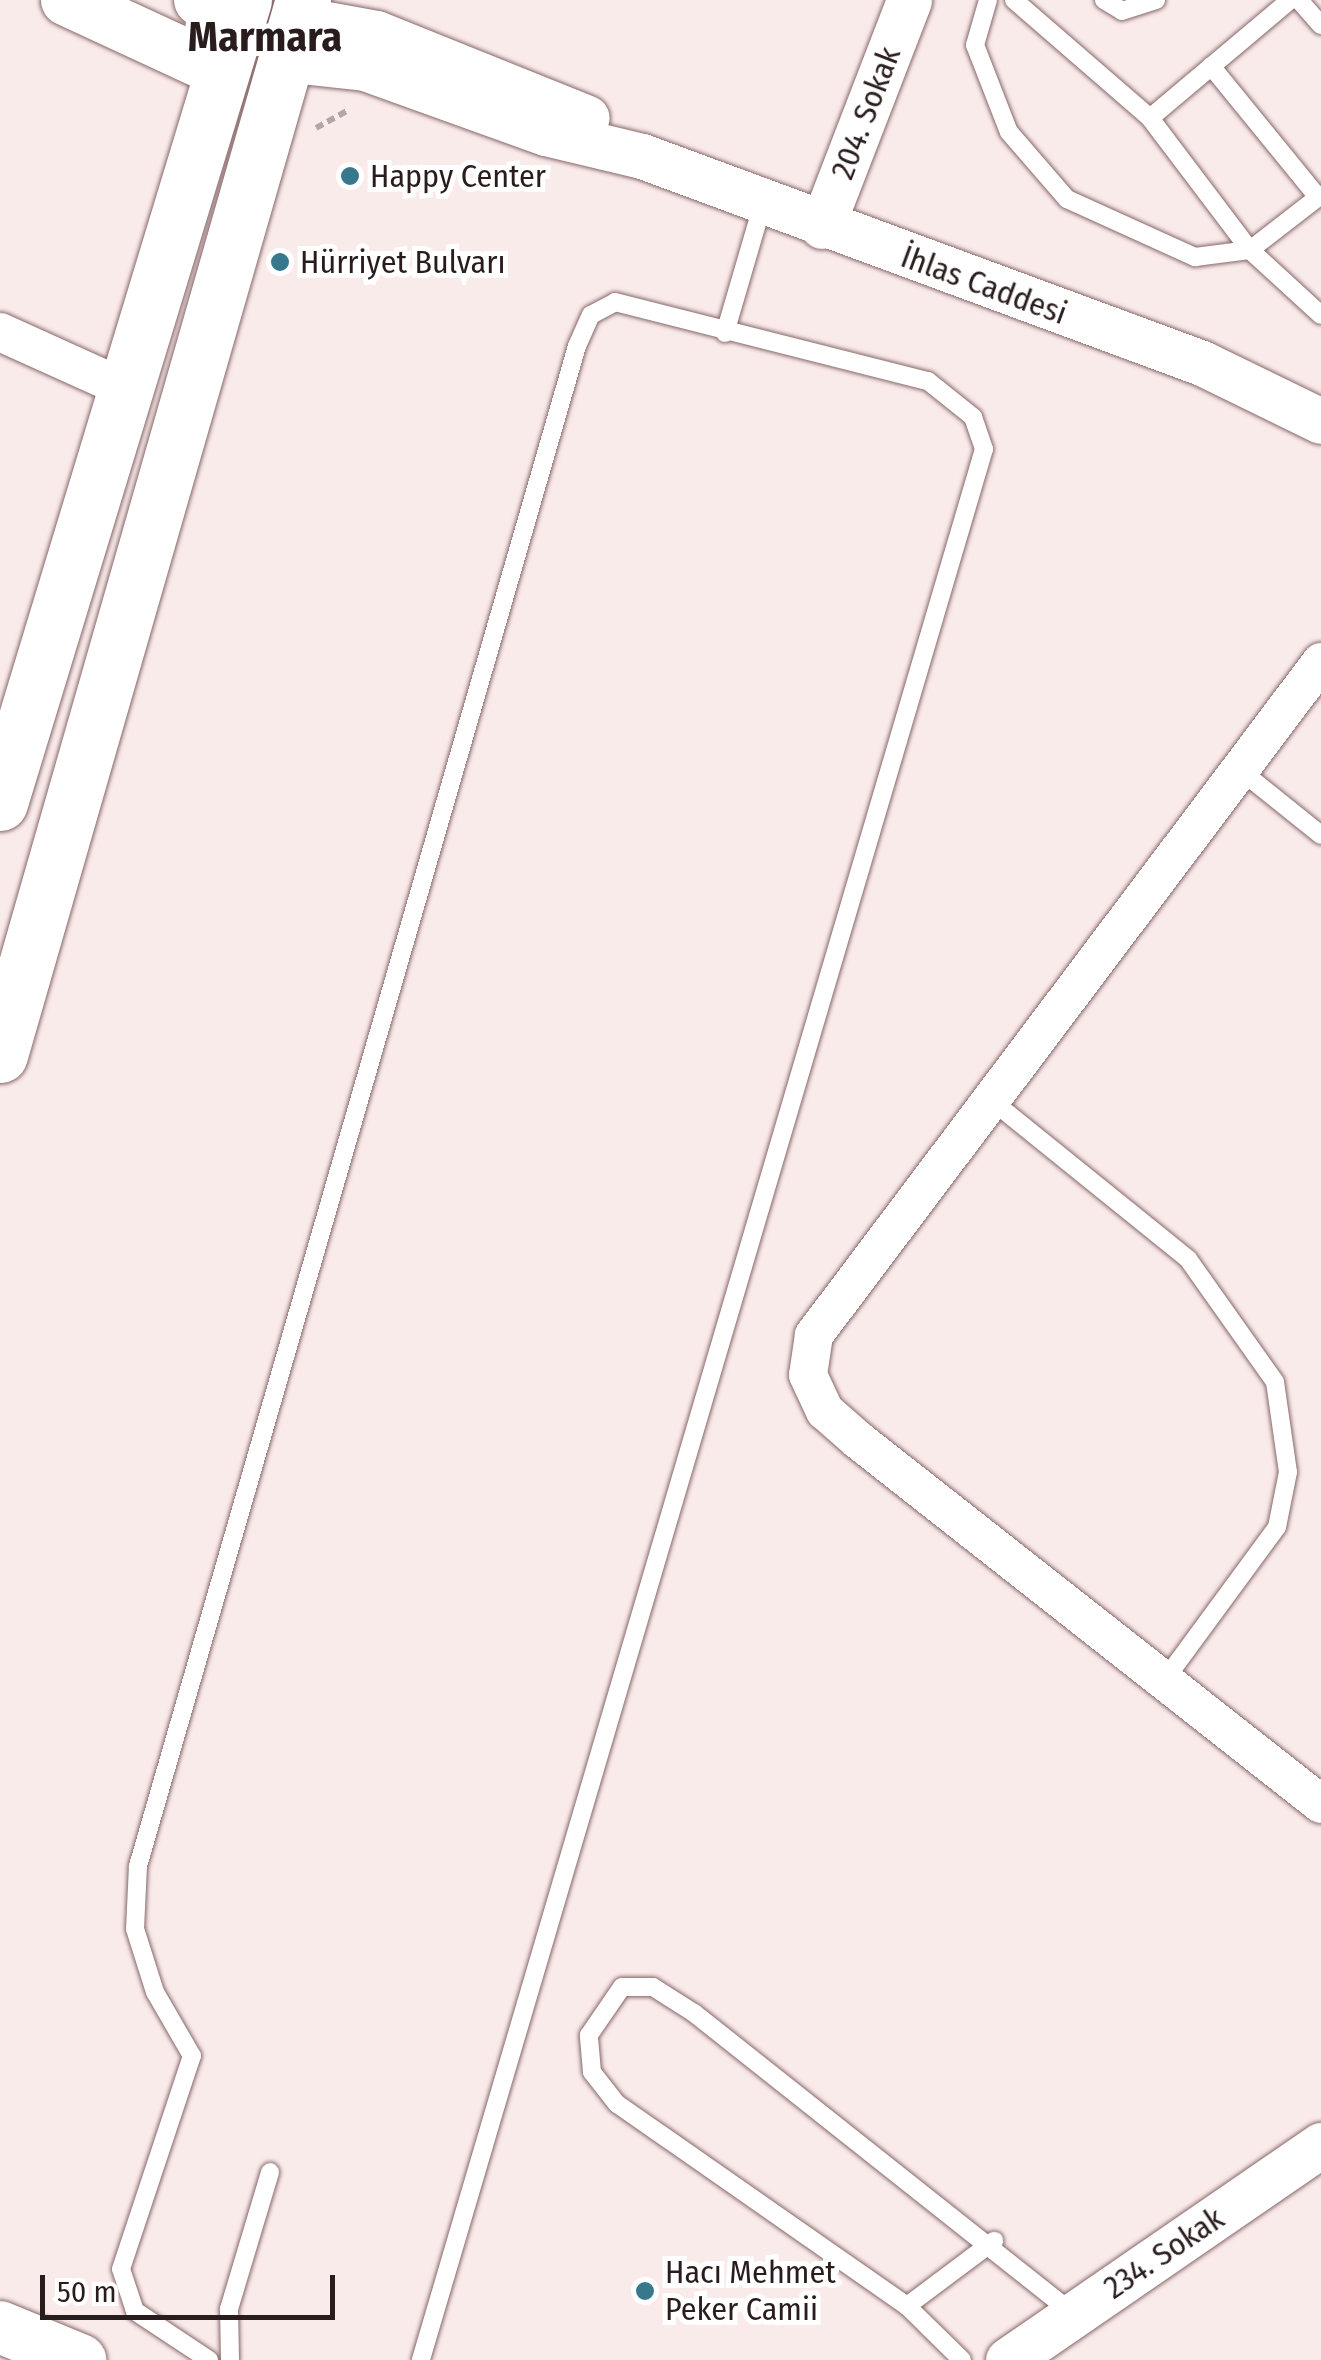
<!DOCTYPE html>
<meta charset="utf-8">
<style>
body{margin:0}
#map{position:relative;width:1321px;height:2360px;overflow:hidden;background:#faebeb;font-family:"Fira Sans Condensed",sans-serif}
div>[style]{position:absolute}
.path>*{height:6px;margin-top:-3px;transform-origin:0;background:repeating-linear-gradient(90deg,#b4a6a6 0 8px,transparent 0 13px)}
.roads{filter:drop-shadow(0 0 2px #876768) drop-shadow(0 0 2px #876768)}
.service>*{height:18px;margin:-9px;padding:0 9px;transform-origin:9px;border-radius:9px;background:#fff}
.minor>*{height:38px;margin:-19px;padding:0 19px;transform-origin:19px;border-radius:19px;background:#fff}
.tertiary>*{height:45px;margin:-22.5px;padding:0 22.5px;transform-origin:22.5px;border-radius:22.5px;background:#fff}
.secondary>*{height:52px;margin:-26px;padding:0 26px;transform-origin:26px;border-radius:26px;background:#fff}
.primary>*{height:55px;margin:-27.5px;padding:0 27.5px;transform-origin:27.5px;border-radius:27.5px;background:#fff}
.dots>*{width:28px;height:28px;translate:-50% -50%;box-sizing:border-box;border:5px solid #fff;border-radius:50%}
span{translate:-50% -50%;white-space:nowrap;text-align:center;line-height:1.15;-webkit-text-stroke:10px #fff;paint-order:stroke}
.street-label{font-size:32px;color:#291c1d}
.poi-label{font-size:32px;color:#291c1d}
.left{translate:0 -50%;text-align:left}
.district-label{font-size:42px;color:#291c1d;font-weight:700}
.scale{position:absolute;left:40px;top:2275px;width:295px;height:45px;box-sizing:border-box;border:5px solid #291c1d;border-top:0;padding-left:12px;font-size:30px;line-height:35px;white-space:nowrap;color:#291c1d;-webkit-text-stroke:8px #fff;paint-order:stroke}
</style>
<div id="map">
<div class="path">
<i style="left:316px;top:128px;width:37px;rotate:-29deg"></i>
</div>
<div class="roads">
<div class="service">
<i style="left:988px;top:0;width:47px;rotate:106.1deg"></i>
<i style="left:975px;top:45px;width:93px;rotate:68.7deg"></i>
<i style="left:1009px;top:132px;width:89px;rotate:49.1deg"></i>
<i style="left:1067px;top:199px;width:141px;rotate:24.4deg"></i>
<i style="left:1195px;top:257px;width:55px;rotate:-7.3deg"></i>
<i style="left:1250px;top:250px;width:90px;rotate:-37.8deg"></i>
<i style="left:1014px;top:0;width:180px;rotate:40.9deg"></i>
<i style="left:1150px;top:118px;width:166px;rotate:52.9deg"></i>
<i style="left:1250px;top:250px;width:96px;rotate:42.5deg"></i>
<i style="left:1104px;top:0;width:21px;rotate:31deg"></i>
<i style="left:1122px;top:11px;width:36px;rotate:-18deg"></i>
<i style="left:1299px;top:0;width:33px;rotate:49deg"></i>
<i style="left:1211px;top:66px;width:169px;rotate:50.8deg"></i>
<i style="left:1150px;top:118px;width:183px;rotate:-40.1deg"></i>
<i style="left:725px;top:333px;width:135px;rotate:-73.7deg"></i>
<i style="left:1240px;top:770px;width:104px;rotate:38.7deg"></i>
<i style="left:991px;top:1100px;width:253px;rotate:38.9deg"></i>
<i style="left:1188px;top:1259px;width:151px;rotate:54.7deg"></i>
<i style="left:1275px;top:1382px;width:91px;rotate:81.8deg"></i>
<i style="left:1288px;top:1472px;width:56px;rotate:101.3deg"></i>
<i style="left:1277px;top:1527px;width:191px;rotate:126.3deg"></i>
<i style="left:907px;top:2306px;width:109px;rotate:-36.8deg"></i>
<i style="left:209px;top:2360px;width:89px;rotate:-146.5deg"></i>
<i style="left:135px;top:2311px;width:44px;rotate:-108.4deg"></i>
<i style="left:121px;top:2269px;width:225px;rotate:-71.6deg"></i>
<i style="left:192px;top:2056px;width:74px;rotate:-120deg"></i>
<i style="left:155px;top:1992px;width:66px;rotate:-107.6deg"></i>
<i style="left:135px;top:1929px;width:63px;rotate:-87.3deg"></i>
<i style="left:138px;top:1866px;width:1582px;rotate:-73.89deg"></i>
<i style="left:577px;top:346px;width:34px;rotate:-66deg"></i>
<i style="left:591px;top:315px;width:27px;rotate:-28deg"></i>
<i style="left:615px;top:302px;width:323px;rotate:14.2deg"></i>
<i style="left:928px;top:381px;width:58px;rotate:38.7deg"></i>
<i style="left:973px;top:417px;width:34px;rotate:71deg"></i>
<i style="left:984px;top:449px;width:1992px;rotate:106.42deg"></i>
<i style="left:230px;top:2360px;width:51px;rotate:-91.1deg"></i>
<i style="left:229px;top:2309px;width:143px;rotate:-73.3deg"></i>
<i style="left:962px;top:2360px;width:77px;rotate:-135.5deg"></i>
<i style="left:907px;top:2306px;width:353px;rotate:-145.1deg"></i>
<i style="left:617px;top:2104px;width:41px;rotate:-128deg"></i>
<i style="left:592px;top:2072px;width:37px;rotate:-95deg"></i>
<i style="left:589px;top:2035px;width:58px;rotate:-55.5deg"></i>
<i style="left:622px;top:1987px;width:31px"></i>
<i style="left:653px;top:1987px;width:49px;rotate:32.4deg"></i>
<i style="left:694px;top:2013px;width:485px;rotate:38.4deg"></i>
</div>
<div class="minor">
<i style="left:0;top:332px;width:134px;rotate:24.3deg"></i>
<i style="left:1321px;top:662px;width:843px;rotate:126.99deg"></i>
<i style="left:814px;top:1335px;width:40px;rotate:98.5deg"></i>
<i style="left:808px;top:1375px;width:40px;rotate:65deg"></i>
<i style="left:825px;top:1411px;width:44px;rotate:41.3deg"></i>
<i style="left:858px;top:1440px;width:589px;rotate:38.17deg"></i>
</div>
<div class="tertiary">
<i style="left:299px;top:19px;width:78px;rotate:10.3deg"></i>
<i style="left:376px;top:33px;width:227px;rotate:21.9deg"></i>
<i style="left:291px;top:60px;width:74px;rotate:6.2deg"></i>
<i style="left:365px;top:68px;width:192px;rotate:19.8deg"></i>
<i style="left:546px;top:133px;width:99px;rotate:13.5deg"></i>
<i style="left:642px;top:156px;width:597px;rotate:20.29deg"></i>
<i style="left:1202px;top:363px;width:132px;rotate:26deg"></i>
<i style="left:822px;top:226px;width:242px;rotate:-68.9deg"></i>
<i style="left:1008px;top:2360px;width:380px;rotate:-34.5deg"></i>
</div>
<div class="secondary">
<i style="left:67px;top:0;width:170px;rotate:24.8deg"></i>
<i style="left:200px;top:0;width:43px;rotate:21.8deg"></i>
<i style="left:0;top:2327px;width:87px;rotate:22.4deg"></i>
</div>
<div class="primary">
<i style="left:0;top:803px;width:839px;rotate:-73.1deg"></i>
<i style="left:0;top:1055px;width:1098px;rotate:-73.98deg"></i>
</div>
</div>
<div class="dots">
<i style="left:350px;top:176px;background:#38788c"></i>
<i style="left:280px;top:262px;background:#38788c"></i>
<i style="left:645px;top:2291px;background:#38788c"></i>
</div>
<div class="street-label">
<span style="left:866px;top:113px;rotate:-69deg">204. Sokak</span>
<span style="left:984px;top:285px;rotate:20deg">İhlas Caddesi</span>
<span style="left:1164px;top:2253px;rotate:-34deg">234. Sokak</span>
</div>
<div class="poi-label">
<span class="left" style="left:370px;top:176px">Happy Center</span>
<span class="left" style="left:300px;top:262px">Hürriyet Bulvarı</span>
<span class="left" style="left:665px;top:2291px">Hacı Mehmet<br>Peker Camii</span>
</div>
<div class="district-label">
<span style="left:265px;top:37px">Marmara</span>
</div>
<div class="scale">50 m</div>
</div>
